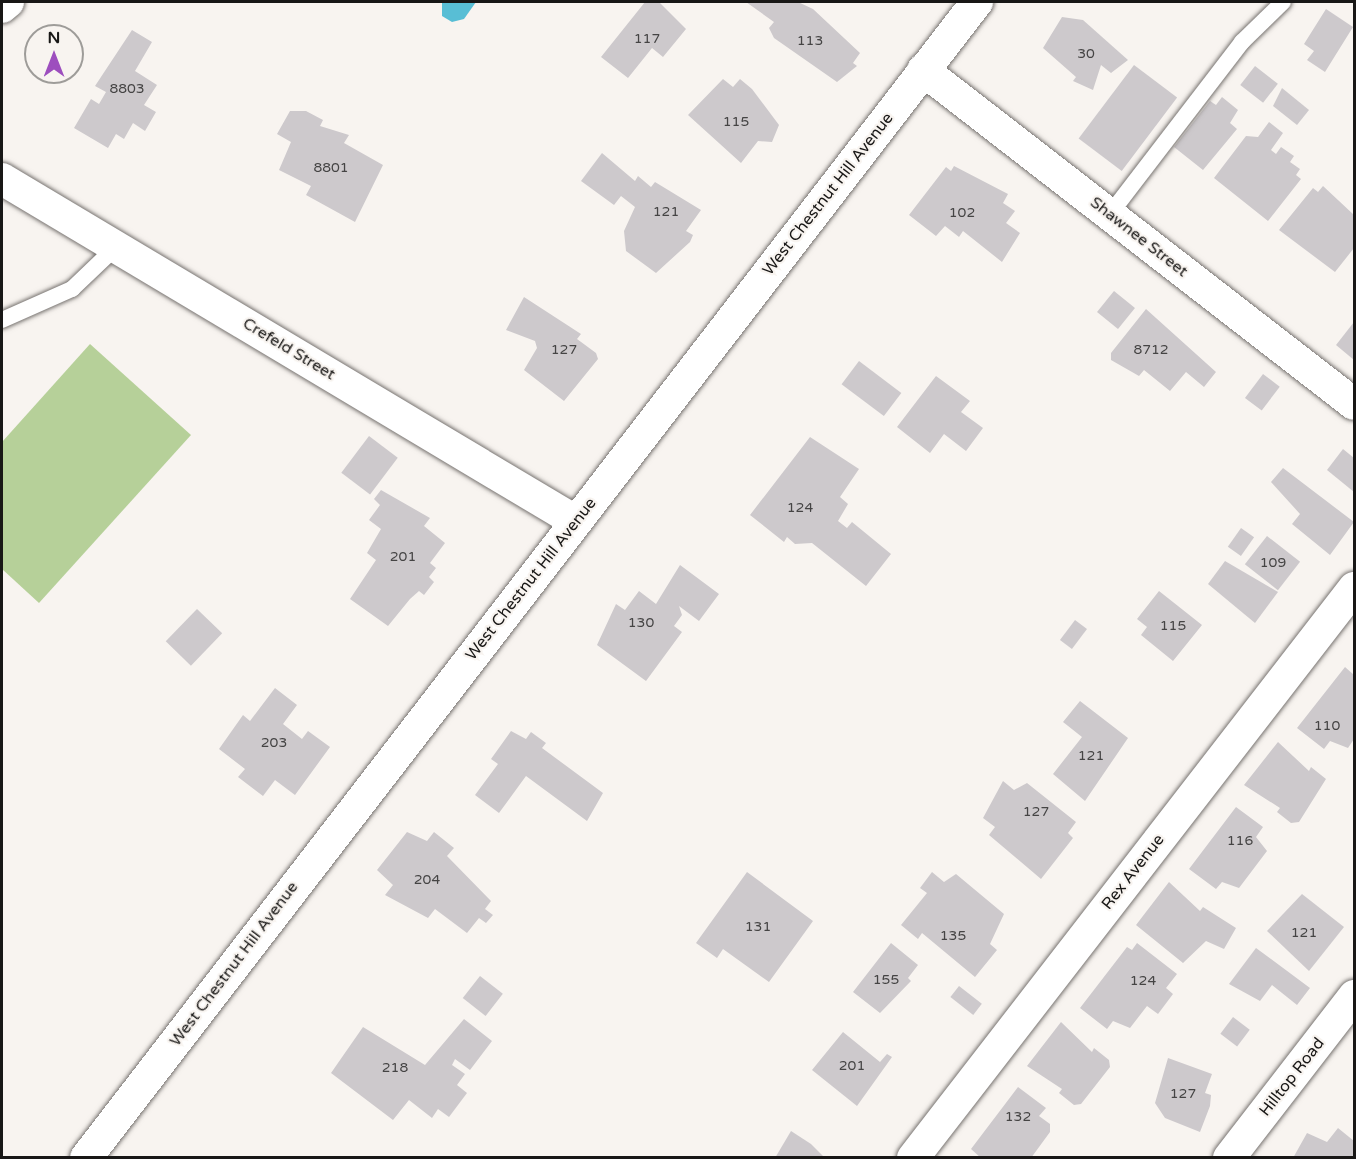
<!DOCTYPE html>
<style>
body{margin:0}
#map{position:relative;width:1356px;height:1159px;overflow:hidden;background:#f8f4f0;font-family:"Varela Round",sans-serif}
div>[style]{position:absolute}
.green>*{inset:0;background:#b6d099}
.water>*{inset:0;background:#58bed5}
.building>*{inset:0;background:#cdc9cc;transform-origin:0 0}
.roads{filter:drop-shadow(0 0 2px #777370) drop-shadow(0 0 2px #777370)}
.service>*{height:16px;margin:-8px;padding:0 8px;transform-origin:8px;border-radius:8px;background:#fff}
.minor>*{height:32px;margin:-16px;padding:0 16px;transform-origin:16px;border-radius:16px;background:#fff}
span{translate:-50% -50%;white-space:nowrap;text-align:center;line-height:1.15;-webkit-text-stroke:4.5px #f8f4f0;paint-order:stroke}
.number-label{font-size:14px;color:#454444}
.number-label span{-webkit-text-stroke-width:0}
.street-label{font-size:16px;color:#181716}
.frame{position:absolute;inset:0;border:3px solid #181716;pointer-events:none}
.north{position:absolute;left:24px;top:24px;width:60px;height:60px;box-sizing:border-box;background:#f8f4f0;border:2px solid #9e9c99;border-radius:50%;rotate:0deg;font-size:16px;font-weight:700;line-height:24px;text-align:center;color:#181716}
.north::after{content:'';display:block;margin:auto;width:21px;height:27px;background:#9d4ebe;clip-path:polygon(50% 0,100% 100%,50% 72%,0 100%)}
</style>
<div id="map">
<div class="green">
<i style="clip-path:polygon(90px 344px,191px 435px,39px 603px,2px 569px,2px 442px)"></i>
</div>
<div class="water">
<i style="clip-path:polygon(442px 2px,476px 2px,464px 19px,452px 22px,442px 16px)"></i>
</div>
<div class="building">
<i style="clip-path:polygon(645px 2px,659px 2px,686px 29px,663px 57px,652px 48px,628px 78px,601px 57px)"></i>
<i style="clip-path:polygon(746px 2px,798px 2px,813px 9px,860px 53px,853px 63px,857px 66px,837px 82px,774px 38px,769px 28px,774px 22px)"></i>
<i style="clip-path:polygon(1326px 9px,1353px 27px,1325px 72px,1307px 60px,1314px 51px,1304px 44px)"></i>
<i style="clip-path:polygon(1062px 17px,1083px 20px,1128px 60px,1111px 73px,1101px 65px,1093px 90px,1073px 81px,1076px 77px,1043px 48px)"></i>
<i style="clip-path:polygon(132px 30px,152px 42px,135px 71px,157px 85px,144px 105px,156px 112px,145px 131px,133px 123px,124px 139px,116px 134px,108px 148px,74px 128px,91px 99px,99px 104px,106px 92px,95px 86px)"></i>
<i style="left:1134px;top:65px;width:54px;height:92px;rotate:37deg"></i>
<i style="left:1255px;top:66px;width:29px;height:24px;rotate:38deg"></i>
<i style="clip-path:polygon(723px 79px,733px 87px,740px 79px,752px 89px,779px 125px,772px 142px,758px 141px,741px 163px,688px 115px)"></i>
<i style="clip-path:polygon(1282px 88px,1309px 110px,1297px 125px,1273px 106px)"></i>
<i style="clip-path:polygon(1222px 97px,1238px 110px,1230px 123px,1237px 129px,1203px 170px,1174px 147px,1210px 101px,1216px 105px)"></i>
<i style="clip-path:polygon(290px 111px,306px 111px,323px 120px,320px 126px,349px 135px,344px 143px,383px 165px,355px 222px,306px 195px,311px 186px,279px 170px,291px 142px,277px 134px)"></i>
<i style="clip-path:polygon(1269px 122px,1283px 133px,1271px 150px,1276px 154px,1281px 147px,1294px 156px,1290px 162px,1300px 169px,1296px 175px,1301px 179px,1268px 221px,1214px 178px,1246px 136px,1258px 137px)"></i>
<i style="clip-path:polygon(602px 153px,635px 181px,638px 176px,651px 187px,655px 182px,701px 210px,686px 231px,693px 235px,690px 242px,656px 273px,626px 251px,624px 231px,635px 207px,621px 196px,614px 205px,581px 181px)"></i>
<i style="clip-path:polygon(954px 166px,1008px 194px,1003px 203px,1015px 211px,1006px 223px,1020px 233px,1002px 262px,963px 231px,959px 237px,945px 226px,936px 236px,909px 215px,946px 167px,951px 171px)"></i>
<i style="clip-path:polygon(1323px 186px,1354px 215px,1354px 248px,1335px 272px,1279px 230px,1313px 188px,1318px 192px)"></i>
<i style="left:1114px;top:291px;width:27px;height:27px;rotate:39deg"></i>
<i style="clip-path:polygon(524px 297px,581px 334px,577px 339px,596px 353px,598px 359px,564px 401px,524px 370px,537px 348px,535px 341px,506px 330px)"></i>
<i style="clip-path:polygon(1146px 309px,1216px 372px,1204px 387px,1186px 372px,1170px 391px,1144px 370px,1139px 376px,1111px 360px,1111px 353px)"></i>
<i style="clip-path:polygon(1354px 322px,1354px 360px,1336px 345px)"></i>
<i style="left:859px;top:361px;width:53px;height:29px;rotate:37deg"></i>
<i style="left:1263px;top:374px;width:21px;height:30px;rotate:37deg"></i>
<i style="clip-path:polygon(936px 376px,970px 401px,961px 412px,983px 428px,966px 451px,944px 434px,930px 453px,897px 427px)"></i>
<i style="left:369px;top:436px;width:36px;height:46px;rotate:37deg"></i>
<i style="clip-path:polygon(810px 437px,859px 469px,840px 497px,848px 504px,838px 521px,847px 528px,852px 522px,891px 554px,866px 586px,812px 543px,795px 544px,787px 537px,784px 542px,750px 515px)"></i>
<i style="clip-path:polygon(1343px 449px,1354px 458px,1354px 492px,1327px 470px)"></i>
<i style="clip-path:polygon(1283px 468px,1354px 522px,1330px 555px,1292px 524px,1300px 514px,1271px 482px)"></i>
<i style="clip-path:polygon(381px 490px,430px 518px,424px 526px,445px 543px,430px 563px,436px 568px,429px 577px,434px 582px,424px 595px,419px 591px,410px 599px,388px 626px,350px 599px,376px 560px,367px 553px,381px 529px,369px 520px,380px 505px,374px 499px)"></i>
<i style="left:1241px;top:528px;width:16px;height:23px;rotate:35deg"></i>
<i style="left:1267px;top:536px;width:42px;height:36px;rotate:38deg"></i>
<i style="clip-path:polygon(1225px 561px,1278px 592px,1255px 623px,1208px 584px)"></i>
<i style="clip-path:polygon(680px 565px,719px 594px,699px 621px,679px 606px,682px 615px,674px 626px,682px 632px,646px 681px,597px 645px,616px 604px,625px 610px,639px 591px,656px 604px)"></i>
<i style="clip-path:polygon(1159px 591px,1202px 625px,1173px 661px,1141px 635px,1147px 627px,1137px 619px)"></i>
<i style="left:197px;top:609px;width:35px;height:45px;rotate:44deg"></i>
<i style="left:1075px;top:620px;width:15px;height:25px;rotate:37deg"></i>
<i style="clip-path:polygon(1345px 667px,1354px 675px,1354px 739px,1348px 748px,1330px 741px,1324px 749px,1297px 728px)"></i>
<i style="clip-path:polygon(275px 688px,297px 705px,283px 724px,302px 739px,308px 731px,330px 747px,295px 795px,275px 780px,263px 796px,238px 777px,245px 769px,219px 749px,243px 715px,250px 721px)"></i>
<i style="clip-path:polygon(1080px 701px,1128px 738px,1085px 801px,1053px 774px,1082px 737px,1063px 722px)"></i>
<i style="clip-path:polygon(511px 731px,526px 739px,531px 732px,546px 743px,542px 748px,603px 793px,587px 821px,526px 776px,499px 813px,475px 795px,498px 764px,491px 759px)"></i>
<i style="clip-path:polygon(1278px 742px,1309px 771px,1311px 767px,1326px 779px,1299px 822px,1291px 823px,1277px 812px,1280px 808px,1244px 785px)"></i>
<i style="clip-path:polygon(1003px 781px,1014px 790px,1027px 783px,1076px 822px,1068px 833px,1073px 838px,1041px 879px,989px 835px,995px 827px,983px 818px)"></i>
<i style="clip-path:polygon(1236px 807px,1263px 827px,1256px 837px,1267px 851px,1239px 888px,1222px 882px,1216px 889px,1189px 869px)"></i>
<i style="clip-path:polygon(407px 832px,427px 841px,434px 832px,454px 848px,447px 856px,491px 901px,485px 909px,493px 915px,486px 923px,479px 918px,467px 933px,435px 909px,428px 918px,385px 895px,393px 885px,377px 870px)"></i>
<i style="clip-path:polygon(747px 872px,813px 921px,769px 982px,723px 949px,717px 958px,696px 943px)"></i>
<i style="clip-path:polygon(932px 872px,944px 882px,956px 874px,1004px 914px,990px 944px,997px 950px,975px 977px,922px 933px,918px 939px,901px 925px,927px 893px,920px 888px)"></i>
<i style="clip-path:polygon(1169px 882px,1200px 911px,1203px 907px,1236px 928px,1224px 949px,1206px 941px,1183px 963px,1136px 925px)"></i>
<i style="clip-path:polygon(1302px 894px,1344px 927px,1309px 971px,1267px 931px)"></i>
<i style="clip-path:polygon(891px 943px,918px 965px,908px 978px,911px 981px,880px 1013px,853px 992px)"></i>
<i style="clip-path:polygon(1137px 943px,1177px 974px,1166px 988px,1173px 994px,1158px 1014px,1147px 1006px,1130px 1028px,1113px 1021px,1107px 1029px,1080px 1008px,1127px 947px,1132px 950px)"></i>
<i style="clip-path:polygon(1256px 948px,1310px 988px,1297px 1005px,1272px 985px,1260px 1001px,1229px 984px)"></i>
<i style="left:480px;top:976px;width:29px;height:28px;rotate:38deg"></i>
<i style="left:959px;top:986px;width:29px;height:14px;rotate:38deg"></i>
<i style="left:1233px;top:1017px;width:21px;height:21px;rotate:37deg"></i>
<i style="clip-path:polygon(464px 1019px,492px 1041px,470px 1070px,455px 1059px,452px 1065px,465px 1074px,457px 1085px,467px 1093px,449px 1117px,438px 1109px,432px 1118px,409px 1100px,393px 1120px,331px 1073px,363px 1027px,425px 1065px)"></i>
<i style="clip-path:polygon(1061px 1022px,1092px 1052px,1094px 1048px,1109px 1060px,1110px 1067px,1081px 1104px,1074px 1105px,1059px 1093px,1062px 1089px,1027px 1066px)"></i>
<i style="clip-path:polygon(843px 1032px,880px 1062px,887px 1054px,892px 1057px,857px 1106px,812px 1070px)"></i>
<i style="clip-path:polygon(1168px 1058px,1212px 1074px,1205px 1093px,1211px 1095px,1210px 1106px,1200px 1132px,1165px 1118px,1155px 1103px)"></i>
<i style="clip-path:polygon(1018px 1087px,1046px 1108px,1039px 1116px,1050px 1124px,1050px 1132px,1031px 1158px,981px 1158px,971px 1149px)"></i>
<i style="clip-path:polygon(1338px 1128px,1354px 1141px,1354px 1158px,1293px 1158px,1307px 1133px,1327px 1142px)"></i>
<i style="clip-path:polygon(791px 1131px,811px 1144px,825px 1158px,775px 1158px)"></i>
</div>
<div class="roads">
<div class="service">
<i style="left:1110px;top:214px;width:217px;rotate:-52.5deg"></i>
<i style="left:1242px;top:42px;width:57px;rotate:-44.3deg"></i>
<i style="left:2px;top:320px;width:77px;rotate:-23.9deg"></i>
<i style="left:72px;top:289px;width:61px;rotate:-43.7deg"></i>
</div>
<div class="minor">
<i style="left:2px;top:7px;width:8px;rotate:-40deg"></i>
<i style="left:923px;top:70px;width:545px;rotate:37.77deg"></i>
<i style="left:2px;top:179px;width:667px;rotate:30.83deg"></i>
<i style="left:86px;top:1158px;width:1460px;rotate:-52.38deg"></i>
<i style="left:913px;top:1158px;width:721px;rotate:-52.27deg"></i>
<i style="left:1229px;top:1158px;width:205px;rotate:-52.3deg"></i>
</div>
</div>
<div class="number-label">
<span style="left:647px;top:39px">117</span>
<span style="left:810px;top:41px">113</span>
<span style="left:1086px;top:54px">30</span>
<span style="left:127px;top:89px">8803</span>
<span style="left:736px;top:122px">115</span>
<span style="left:331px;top:168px">8801</span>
<span style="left:666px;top:212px">121</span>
<span style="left:962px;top:213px">102</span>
<span style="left:564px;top:350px">127</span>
<span style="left:1151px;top:350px">8712</span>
<span style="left:800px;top:508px">124</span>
<span style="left:403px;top:557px">201</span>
<span style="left:1273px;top:563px">109</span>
<span style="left:641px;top:623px">130</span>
<span style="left:1173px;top:626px">115</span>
<span style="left:1327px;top:726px">110</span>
<span style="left:274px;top:743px">203</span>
<span style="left:1091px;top:756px">121</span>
<span style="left:1036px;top:812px">127</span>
<span style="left:1240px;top:841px">116</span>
<span style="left:427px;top:880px">204</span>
<span style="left:758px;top:927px">131</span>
<span style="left:1304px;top:933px">121</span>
<span style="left:953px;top:936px">135</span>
<span style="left:886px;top:980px">155</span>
<span style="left:1143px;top:981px">124</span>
<span style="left:852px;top:1066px">201</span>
<span style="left:395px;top:1068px">218</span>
<span style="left:1183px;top:1094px">127</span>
<span style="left:1018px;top:1117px">132</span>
</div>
<div class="street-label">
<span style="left:828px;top:194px;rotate:-52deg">West Chestnut Hill Avenue</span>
<span style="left:1139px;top:237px;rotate:38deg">Shawnee Street</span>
<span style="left:289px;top:349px;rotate:31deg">Crefeld Street</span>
<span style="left:531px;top:579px;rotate:-52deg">West Chestnut Hill Avenue</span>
<span style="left:1133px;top:872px;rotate:-52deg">Rex Avenue</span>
<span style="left:234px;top:964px;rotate:-53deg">West Chestnut Hill Avenue</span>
<span style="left:1292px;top:1077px;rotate:-52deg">Hilltop Road</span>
</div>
<div class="frame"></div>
<div class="north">N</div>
</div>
